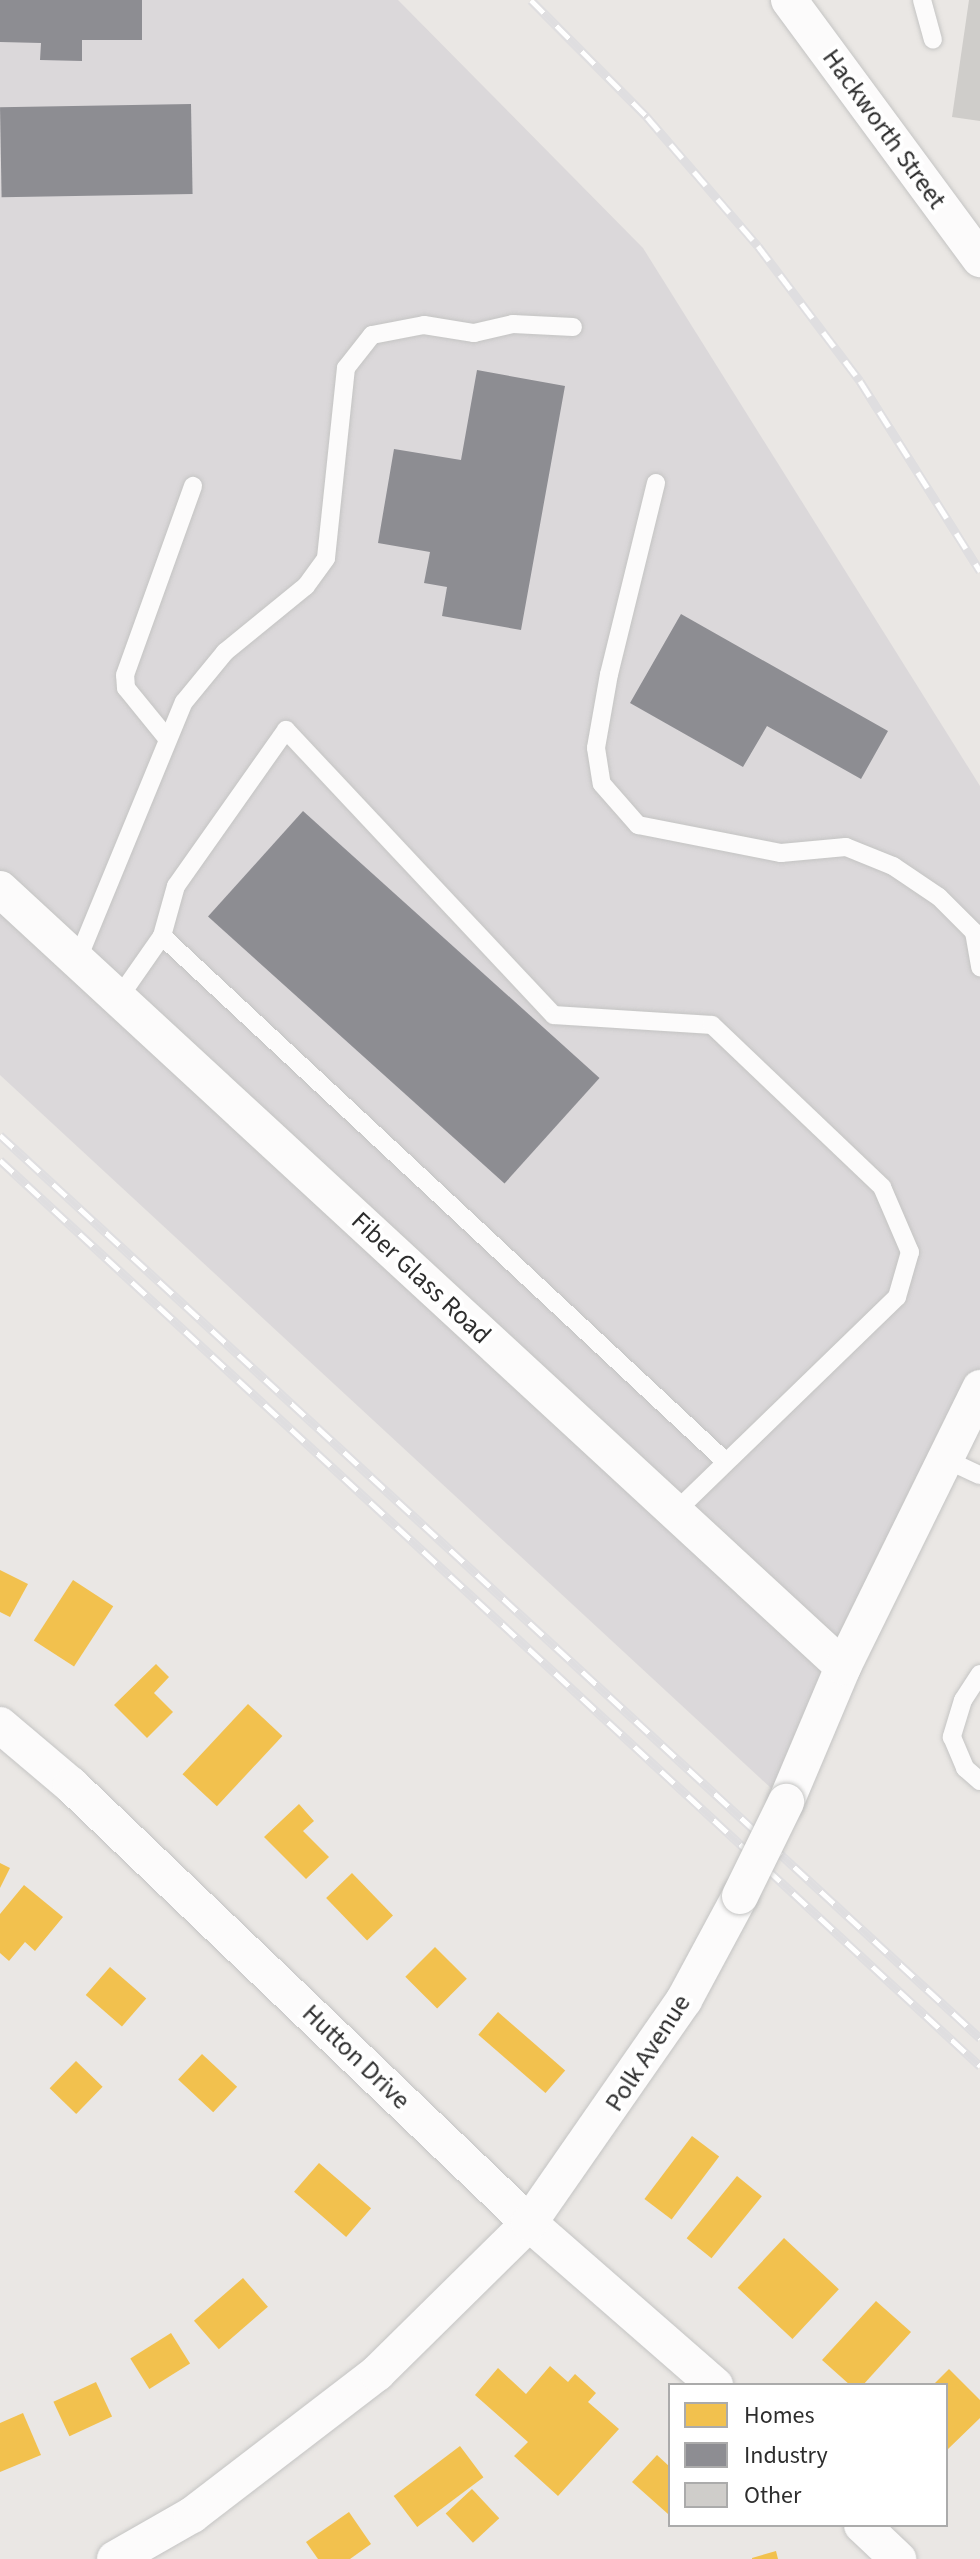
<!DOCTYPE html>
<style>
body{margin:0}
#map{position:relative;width:980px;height:2559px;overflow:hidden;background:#eae7e4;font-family:"Source Sans 3",sans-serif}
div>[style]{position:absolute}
.industrial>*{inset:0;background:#dbd8da}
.homes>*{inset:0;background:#f2c14e;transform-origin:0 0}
.industry>*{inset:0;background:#8d8d92;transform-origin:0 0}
.building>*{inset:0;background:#cfcdca}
.roads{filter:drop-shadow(0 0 2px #c4c4c3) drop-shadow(0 0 2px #c4c4c3)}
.service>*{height:18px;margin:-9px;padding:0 9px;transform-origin:9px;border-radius:9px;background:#fcfbfb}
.minor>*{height:36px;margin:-18px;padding:0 18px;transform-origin:18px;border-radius:18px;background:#fcfbfb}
.rail>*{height:9px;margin-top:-4.5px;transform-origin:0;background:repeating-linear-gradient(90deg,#fff 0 18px,#dfdee0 0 36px);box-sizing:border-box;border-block:2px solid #dfdee0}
.bridges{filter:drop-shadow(0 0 2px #c4c4c3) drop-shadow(0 0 2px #c4c4c3)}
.minor-bridge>*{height:36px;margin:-18px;padding:0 18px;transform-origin:18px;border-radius:18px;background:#fcfbfb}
span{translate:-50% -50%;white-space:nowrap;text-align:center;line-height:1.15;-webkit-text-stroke:8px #fff;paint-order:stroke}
.street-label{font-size:26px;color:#2d2d2d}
.legend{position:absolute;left:668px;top:2383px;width:280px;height:144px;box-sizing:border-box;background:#fff;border:2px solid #ababab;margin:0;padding:10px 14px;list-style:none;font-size:24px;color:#2d2d2d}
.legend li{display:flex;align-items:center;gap:16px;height:40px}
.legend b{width:40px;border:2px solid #ababab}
</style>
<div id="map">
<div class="industrial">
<i style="clip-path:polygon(0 0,398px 0,643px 248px,980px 786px,980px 1401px,786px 1802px,0 1075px)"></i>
</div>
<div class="homes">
<i style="clip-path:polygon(0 1570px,28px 1584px,10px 1617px,0 1612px)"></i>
<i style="left:73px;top:1580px;width:48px;height:72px;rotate:33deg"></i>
<i style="clip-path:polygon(156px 1664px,169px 1677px,154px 1693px,173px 1712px,147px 1738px,114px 1705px)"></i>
<i style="left:248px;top:1704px;width:47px;height:96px;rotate:43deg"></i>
<i style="clip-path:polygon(299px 1804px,314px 1821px,303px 1831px,329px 1857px,306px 1879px,264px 1837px)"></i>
<i style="clip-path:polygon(0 1863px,10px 1868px,0 1888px)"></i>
<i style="left:352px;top:1873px;width:59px;height:36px;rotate:46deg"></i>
<i style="clip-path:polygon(24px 1885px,63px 1917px,35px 1951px,25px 1942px,9px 1961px,0 1953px,0 1914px)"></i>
<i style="left:435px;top:1947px;width:45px;height:42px;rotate:45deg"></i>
<i style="left:110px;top:1967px;width:48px;height:37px;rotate:41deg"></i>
<i style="left:498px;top:2012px;width:89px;height:30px;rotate:41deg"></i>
<i style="left:202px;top:2054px;width:48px;height:35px;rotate:43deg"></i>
<i style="left:76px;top:2061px;width:37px;height:38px;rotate:44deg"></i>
<i style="left:692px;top:2136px;width:34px;height:79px;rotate:37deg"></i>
<i style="left:319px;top:2163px;width:69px;height:38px;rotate:41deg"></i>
<i style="left:737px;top:2176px;width:32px;height:80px;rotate:39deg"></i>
<i style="left:784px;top:2238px;width:75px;height:68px;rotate:43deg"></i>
<i style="left:243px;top:2278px;width:38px;height:65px;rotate:49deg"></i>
<i style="clip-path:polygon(876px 2301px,911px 2332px,863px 2385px,850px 2385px,822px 2360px)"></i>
<i style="left:171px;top:2333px;width:36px;height:48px;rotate:58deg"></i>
<i style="clip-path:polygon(550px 2366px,568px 2382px,575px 2374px,596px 2393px,588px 2402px,619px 2429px,558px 2496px,514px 2456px,528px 2442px,475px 2395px,498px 2368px,526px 2394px)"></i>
<i style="clip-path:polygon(949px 2369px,980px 2400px,980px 2418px,946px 2451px,946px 2385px,933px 2385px)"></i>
<i style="left:96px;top:2382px;width:38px;height:47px;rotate:65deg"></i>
<i style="clip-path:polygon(23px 2413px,41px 2455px,0 2472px,0 2423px)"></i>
<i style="left:460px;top:2446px;width:39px;height:83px;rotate:53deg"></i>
<i style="clip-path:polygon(657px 2455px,670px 2467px,668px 2514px,632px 2482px)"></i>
<i style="left:472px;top:2489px;width:40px;height:36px;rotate:47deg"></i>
<i style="clip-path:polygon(349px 2512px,371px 2544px,350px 2559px,318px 2559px,306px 2542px)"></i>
<i style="clip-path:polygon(776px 2551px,778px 2559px,752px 2559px,752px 2558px)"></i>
</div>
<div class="industry">
<i style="clip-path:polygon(0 0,142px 0,142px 40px,82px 40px,82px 61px,40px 60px,41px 43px,0 42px)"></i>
<i style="left:191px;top:104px;width:90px;height:191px;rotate:89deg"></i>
<i style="clip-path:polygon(477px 370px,565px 386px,521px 630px,442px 616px,447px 587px,424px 583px,430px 552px,378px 543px,394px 449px,461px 460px)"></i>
<i style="clip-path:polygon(681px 614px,888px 731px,861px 779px,767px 726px,743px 767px,630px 703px)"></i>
<i style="left:303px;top:811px;width:399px;height:142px;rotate:42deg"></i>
</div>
<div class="building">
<i style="clip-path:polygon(969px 0,980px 0,980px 121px,952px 117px)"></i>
</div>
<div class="roads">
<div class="service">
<i style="left:922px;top:0;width:41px;rotate:74.6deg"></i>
<i style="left:656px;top:483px;width:197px;rotate:103.8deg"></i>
<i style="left:609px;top:674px;width:75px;rotate:100deg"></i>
<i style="left:596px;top:748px;width:36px;rotate:81deg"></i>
<i style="left:602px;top:784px;width:55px;rotate:48.7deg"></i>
<i style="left:638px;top:825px;width:146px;rotate:11.1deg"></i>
<i style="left:781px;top:853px;width:65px;rotate:-5.3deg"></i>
<i style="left:846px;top:847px;width:51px;rotate:22deg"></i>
<i style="left:893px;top:866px;width:55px;rotate:34deg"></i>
<i style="left:939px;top:897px;width:49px;rotate:45deg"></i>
<i style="left:974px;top:932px;width:36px;rotate:80deg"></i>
<i style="left:166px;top:737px;width:63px;rotate:-129.2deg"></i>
<i style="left:126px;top:688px;width:13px;rotate:-94deg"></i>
<i style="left:125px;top:675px;width:201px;rotate:-70.2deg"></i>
<i style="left:162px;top:936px;width:771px;rotate:43deg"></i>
<i style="left:77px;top:961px;width:280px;rotate:-67.6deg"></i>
<i style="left:184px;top:702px;width:65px;rotate:-50.6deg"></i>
<i style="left:225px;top:652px;width:104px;rotate:-39.2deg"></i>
<i style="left:306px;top:586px;width:34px;rotate:-54deg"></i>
<i style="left:326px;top:558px;width:191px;rotate:-84deg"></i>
<i style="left:346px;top:368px;width:42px;rotate:-51.8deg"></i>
<i style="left:372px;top:335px;width:53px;rotate:-10.9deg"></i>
<i style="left:424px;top:325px;width:51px;rotate:9.1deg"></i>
<i style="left:474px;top:333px;width:40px;rotate:-13deg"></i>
<i style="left:513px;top:324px;width:60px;rotate:2.9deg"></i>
<i style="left:118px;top:999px;width:77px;rotate:-55.1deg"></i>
<i style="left:162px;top:936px;width:52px;rotate:-74.4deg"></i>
<i style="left:176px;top:886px;width:191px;rotate:-54.8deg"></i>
<i style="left:286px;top:730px;width:391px;rotate:46.8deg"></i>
<i style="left:554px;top:1015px;width:158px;rotate:3.6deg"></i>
<i style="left:712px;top:1025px;width:235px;rotate:43.6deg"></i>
<i style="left:882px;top:1187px;width:71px;rotate:66.7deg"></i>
<i style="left:910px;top:1252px;width:47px;rotate:106.1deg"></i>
<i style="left:897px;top:1297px;width:309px;rotate:135.9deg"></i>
<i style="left:945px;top:1459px;width:38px;rotate:25deg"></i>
<i style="left:980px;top:1674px;width:31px;rotate:123deg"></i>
<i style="left:963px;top:1700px;width:39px;rotate:107deg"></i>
<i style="left:952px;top:1737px;width:34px;rotate:67deg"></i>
<i style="left:965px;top:1768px;width:20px;rotate:41deg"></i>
</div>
<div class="minor">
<i style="left:789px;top:0;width:322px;rotate:53.6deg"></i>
<i style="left:0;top:889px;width:1147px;rotate:42.7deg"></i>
<i style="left:0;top:1725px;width:93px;rotate:40.2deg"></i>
<i style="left:71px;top:1785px;width:634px;rotate:43.72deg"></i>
<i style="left:529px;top:2223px;width:247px;rotate:41.1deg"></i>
<i style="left:786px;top:1802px;width:147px;rotate:-67.1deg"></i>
<i style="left:843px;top:1667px;width:311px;rotate:-63.8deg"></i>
<i style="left:862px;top:2525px;width:50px;rotate:43.4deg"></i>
<i style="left:115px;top:2559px;width:89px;rotate:-29.7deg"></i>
<i style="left:192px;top:2515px;width:233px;rotate:-37.5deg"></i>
<i style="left:377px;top:2373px;width:214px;rotate:-44.6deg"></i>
<i style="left:529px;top:2223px;width:272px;rotate:-55.2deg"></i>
<i style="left:684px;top:2000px;width:118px;rotate:-61.7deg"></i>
</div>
</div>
<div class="rail">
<i style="left:531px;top:0;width:165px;rotate:45.2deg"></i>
<i style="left:647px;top:117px;width:170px;rotate:49.3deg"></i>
<i style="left:758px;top:246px;width:169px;rotate:52.9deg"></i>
<i style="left:860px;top:381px;width:225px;rotate:57.7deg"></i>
<i style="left:0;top:1135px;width:1333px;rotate:42.66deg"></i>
<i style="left:0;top:1160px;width:1335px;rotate:42.75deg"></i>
</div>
<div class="bridges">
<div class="minor-bridge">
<i style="left:740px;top:1896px;width:105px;rotate:-63.9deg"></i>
</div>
</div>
<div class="street-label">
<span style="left:884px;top:129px;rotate:54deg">Hackworth Street</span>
<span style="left:421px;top:1278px;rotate:43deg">Fiber Glass Road</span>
<span style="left:648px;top:2053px;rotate:-57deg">Polk Avenue</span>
<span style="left:356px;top:2057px;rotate:44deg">Hutton Drive</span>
</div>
<ul class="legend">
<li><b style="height:22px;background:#f2c14e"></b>Homes</li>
<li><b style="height:22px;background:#8d8d92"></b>Industry</li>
<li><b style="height:22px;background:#cfcdca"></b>Other</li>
</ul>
</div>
